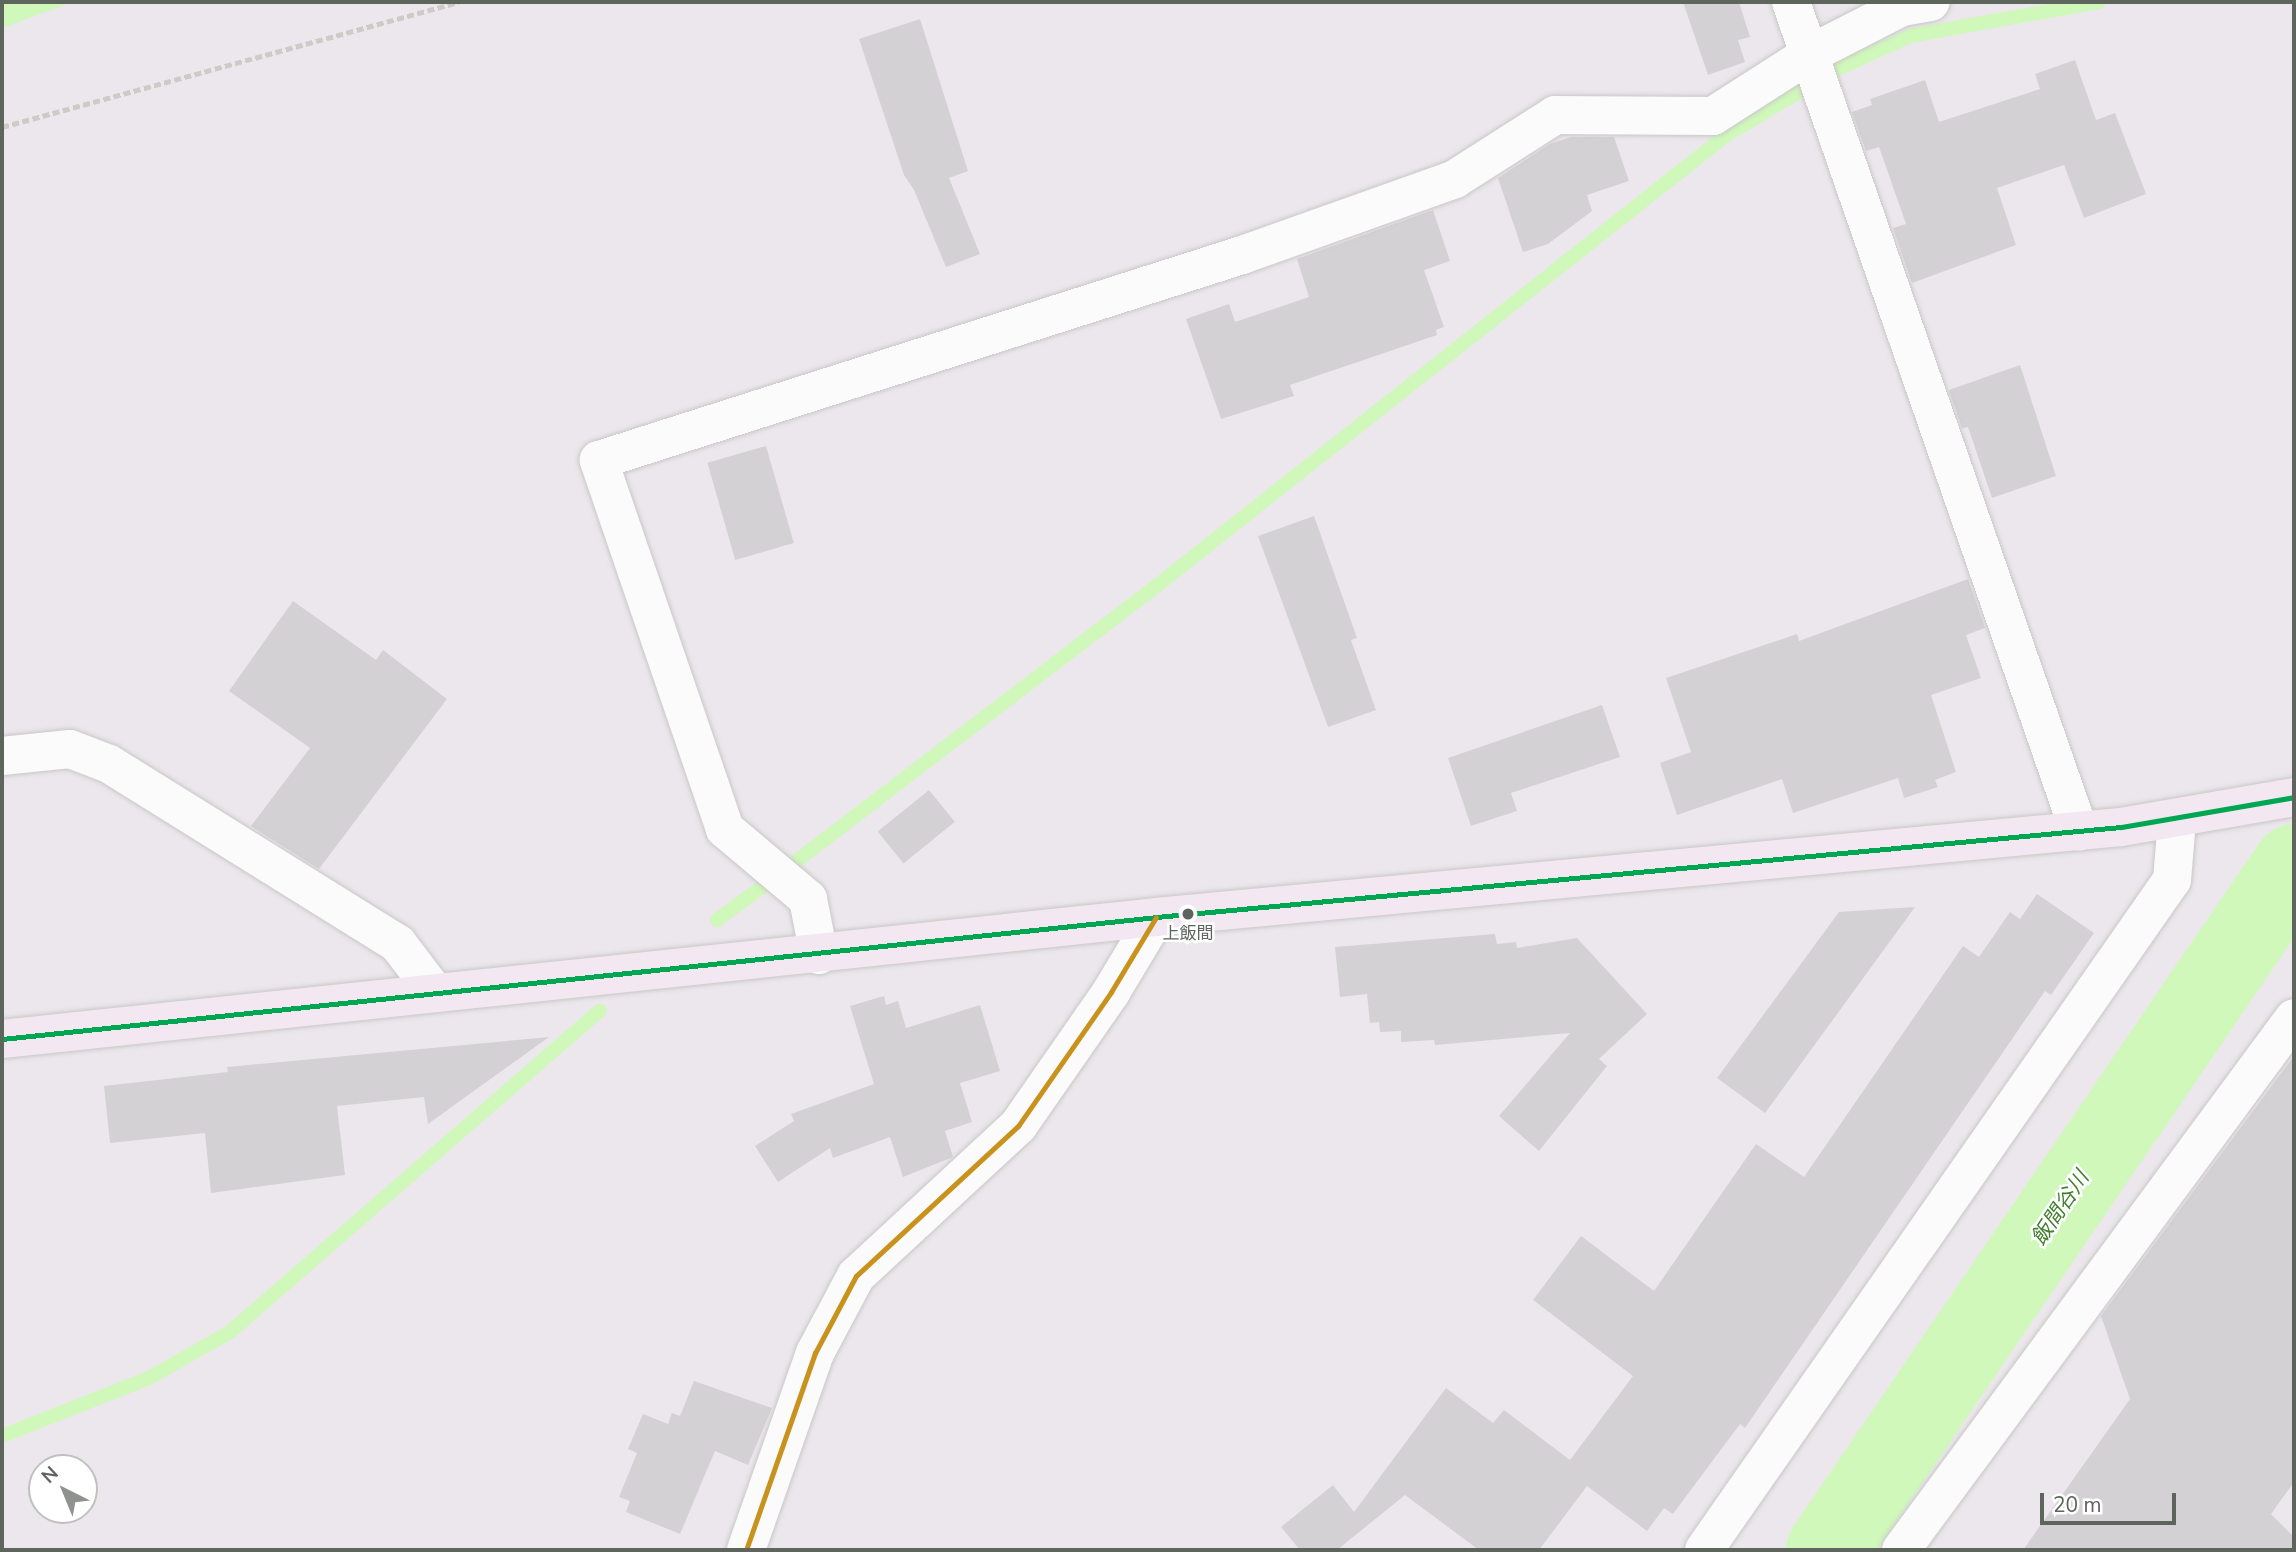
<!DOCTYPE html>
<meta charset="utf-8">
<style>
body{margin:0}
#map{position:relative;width:2296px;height:1552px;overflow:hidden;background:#ece7ec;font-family:"Nunito Sans","Noto Sans JP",sans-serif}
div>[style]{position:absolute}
.water>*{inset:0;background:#cff8ba}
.stream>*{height:14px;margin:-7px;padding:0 7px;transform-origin:7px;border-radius:7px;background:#cff8ba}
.river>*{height:82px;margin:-41px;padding:0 41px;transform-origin:41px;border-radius:41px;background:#cff8ba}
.building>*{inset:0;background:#d4d1d4;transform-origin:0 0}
.path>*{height:4.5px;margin-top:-2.25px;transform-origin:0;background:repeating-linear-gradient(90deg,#cccbc6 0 7px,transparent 0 10.5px)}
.roads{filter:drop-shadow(0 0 2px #c8c8c7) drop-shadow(0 0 2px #c8c8c7)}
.minor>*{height:38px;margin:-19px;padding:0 19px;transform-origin:19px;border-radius:19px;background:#fcfbfc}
.major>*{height:38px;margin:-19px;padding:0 19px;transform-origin:19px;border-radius:19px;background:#f3e8f2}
.bus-1>*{height:5px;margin:-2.5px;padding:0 2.5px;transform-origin:2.5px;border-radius:2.5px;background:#00a651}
.bus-2>*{height:5px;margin:-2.5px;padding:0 2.5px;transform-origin:2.5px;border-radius:2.5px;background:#c9921c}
.dots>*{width:19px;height:19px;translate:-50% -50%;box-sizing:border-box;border:4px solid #fff;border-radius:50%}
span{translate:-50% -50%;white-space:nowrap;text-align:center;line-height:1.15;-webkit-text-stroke:5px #fff;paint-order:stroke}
.bus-label{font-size:17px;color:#5e655c}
.water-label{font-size:21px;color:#427f2e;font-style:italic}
.frame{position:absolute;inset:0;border:4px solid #5e655c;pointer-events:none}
.north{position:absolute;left:28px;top:1454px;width:70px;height:70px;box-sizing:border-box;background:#fff;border:2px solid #bfc1be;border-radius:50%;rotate:317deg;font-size:19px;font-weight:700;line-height:28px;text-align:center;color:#5e655c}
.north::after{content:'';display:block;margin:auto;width:24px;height:32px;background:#90928e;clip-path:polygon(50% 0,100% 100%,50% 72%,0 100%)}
.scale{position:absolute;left:2040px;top:1493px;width:136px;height:32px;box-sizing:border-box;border:4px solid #5e655c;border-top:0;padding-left:9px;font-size:21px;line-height:24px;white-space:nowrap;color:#5e655c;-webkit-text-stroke:5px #fff;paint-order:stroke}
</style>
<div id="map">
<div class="water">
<i style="clip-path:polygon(2px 2px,73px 2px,2px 28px)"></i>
</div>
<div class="stream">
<i style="left:794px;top:863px;width:453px;rotate:-37.4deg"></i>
<i style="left:1154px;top:588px;width:728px;rotate:-38.36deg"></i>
<i style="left:1725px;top:136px;width:131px;rotate:-30.9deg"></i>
<i style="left:1837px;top:69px;width:80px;rotate:-24.3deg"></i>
<i style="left:1910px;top:36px;width:192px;rotate:-10.2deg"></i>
<i style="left:717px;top:920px;width:56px;rotate:-36.3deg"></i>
<i style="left:2px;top:1436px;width:158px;rotate:-21.5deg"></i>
<i style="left:149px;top:1378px;width:93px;rotate:-29.6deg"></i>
<i style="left:230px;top:1332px;width:490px;rotate:-41deg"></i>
</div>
<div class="river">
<i style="left:1827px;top:1550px;width:829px;rotate:-55.72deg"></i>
</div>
<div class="building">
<i style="clip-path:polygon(1683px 2px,1739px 2px,1750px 37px,1738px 40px,1745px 62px,1708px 75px)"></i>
<i style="clip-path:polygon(920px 19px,968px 171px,949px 178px,980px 254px,946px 267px,914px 190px,904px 175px,859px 39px)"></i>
<i style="clip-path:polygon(2075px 60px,2096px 120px,2115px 113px,2146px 194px,2084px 218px,2064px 165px,1997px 188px,2016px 245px,1912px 283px,1893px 228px,1906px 224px,1879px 147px,1866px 151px,1852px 112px,1872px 105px,1870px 99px,1925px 80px,1939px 122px,2040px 89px,2035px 74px)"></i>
<i style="clip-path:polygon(1571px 137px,1614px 137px,1629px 181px,1587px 195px,1592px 211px,1548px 244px,1523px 252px,1498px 178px,1550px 144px)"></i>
<i style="clip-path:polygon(1433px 210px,1450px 261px,1424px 270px,1444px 327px,1436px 330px,1437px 335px,1290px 385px,1294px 396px,1221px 419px,1186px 319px,1229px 304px,1235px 322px,1309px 297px,1297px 259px)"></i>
<i style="clip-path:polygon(2020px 365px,2056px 476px,1992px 498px,1968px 427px,1962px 428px,1949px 390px)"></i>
<i style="left:766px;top:446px;width:101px;height:61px;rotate:74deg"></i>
<i style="clip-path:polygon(1314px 516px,1357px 638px,1351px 640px,1376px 710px,1328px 727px,1258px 536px)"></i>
<i style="clip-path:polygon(1968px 579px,1985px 628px,1966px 635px,1981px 678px,1931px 695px,1956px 772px,1935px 780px,1938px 787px,1904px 798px,1898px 778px,1793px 813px,1782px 779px,1677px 815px,1660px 763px,1691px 752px,1666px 678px,1797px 634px,1799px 641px)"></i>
<i style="clip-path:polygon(293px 601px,376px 660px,383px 650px,447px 699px,319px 869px,251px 826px,310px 748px,229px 691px)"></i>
<i style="clip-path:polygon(1602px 705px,1620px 757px,1511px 793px,1517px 811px,1471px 826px,1448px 758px)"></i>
<i style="left:929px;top:790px;width:41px;height:66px;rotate:51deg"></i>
<i style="clip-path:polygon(2037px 894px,2094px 933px,2051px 995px,2045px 991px,1745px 1428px,1740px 1424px,1673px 1514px,1664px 1508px,1647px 1531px,1587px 1486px,1539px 1550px,1479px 1550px,1405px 1495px,1337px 1550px,1300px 1550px,1281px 1527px,1333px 1485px,1354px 1512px,1446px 1388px,1493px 1423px,1504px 1410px,1570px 1460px,1633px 1376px,1533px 1300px,1581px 1236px,1654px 1291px,1756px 1144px,1804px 1177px,1963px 946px,1979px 957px,2010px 912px,2020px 919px)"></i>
<i style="clip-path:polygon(1915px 907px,1765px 1113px,1717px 1078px,1839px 912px)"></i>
<i style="clip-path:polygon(1495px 934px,1497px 944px,1516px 942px,1517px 948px,1577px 938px,1647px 1014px,1599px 1059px,1607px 1066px,1539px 1151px,1499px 1116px,1570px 1033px,1435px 1045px,1434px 1040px,1401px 1042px,1401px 1031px,1380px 1032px,1379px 1022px,1370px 1023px,1367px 994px,1340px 997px,1335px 947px)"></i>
<i style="clip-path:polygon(884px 996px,886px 1005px,898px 1001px,906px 1028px,980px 1005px,1000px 1071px,960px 1083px,972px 1122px,945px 1131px,953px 1157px,903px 1177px,890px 1137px,833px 1158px,830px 1148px,778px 1182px,755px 1146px,794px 1121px,791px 1114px,874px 1084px,850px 1006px)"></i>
<i style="clip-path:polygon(549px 1037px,428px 1124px,424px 1097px,337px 1106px,345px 1175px,211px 1193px,205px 1133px,110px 1143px,104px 1086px,228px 1072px,227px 1067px)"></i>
<i style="clip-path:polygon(2294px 1056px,2294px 1482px,2271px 1514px,2294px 1537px,2294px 1550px,2023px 1550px,2130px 1399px,2101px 1316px)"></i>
<i style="clip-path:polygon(694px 1381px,772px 1408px,748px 1465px,715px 1451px,680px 1534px,626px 1512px,630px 1501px,619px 1497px,637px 1453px,628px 1449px,643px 1414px,668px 1424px,672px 1413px,680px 1416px)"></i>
</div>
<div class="path">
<i style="left:2px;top:127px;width:473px;rotate:-15.3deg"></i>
</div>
<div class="roads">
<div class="minor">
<i style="left:1791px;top:2px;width:878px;rotate:70.84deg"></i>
<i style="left:2px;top:756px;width:68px;rotate:-5.9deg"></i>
<i style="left:70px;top:749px;width:42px;rotate:21deg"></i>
<i style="left:109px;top:764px;width:340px;rotate:31.9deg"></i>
<i style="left:398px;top:944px;width:58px;rotate:52.7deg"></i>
<i style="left:819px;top:955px;width:57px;rotate:-101.1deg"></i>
<i style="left:808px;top:899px;width:109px;rotate:-139.9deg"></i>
<i style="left:725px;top:829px;width:390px;rotate:-108.9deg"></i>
<i style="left:599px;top:460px;width:675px;rotate:-17.68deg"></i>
<i style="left:1242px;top:255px;width:226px;rotate:-19.6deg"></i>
<i style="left:1455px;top:179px;width:119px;rotate:-32.6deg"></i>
<i style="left:1555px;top:115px;width:158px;rotate:0.4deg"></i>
<i style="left:1713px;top:116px;width:115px;rotate:-32.6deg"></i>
<i style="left:1810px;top:54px;width:103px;rotate:-27.1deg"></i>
<i style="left:1902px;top:7px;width:29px;rotate:-10deg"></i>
<i style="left:746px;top:1550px;width:209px;rotate:-70.7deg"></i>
<i style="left:815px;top:1353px;width:87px;rotate:-62deg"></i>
<i style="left:856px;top:1276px;width:221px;rotate:-42.8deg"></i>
<i style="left:1018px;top:1126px;width:163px;rotate:-55.2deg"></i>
<i style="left:1111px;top:992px;width:87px;rotate:-59deg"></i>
<i style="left:1704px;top:1550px;width:817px;rotate:-55.07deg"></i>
<i style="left:2172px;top:880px;width:60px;rotate:-85.2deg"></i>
<i style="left:1901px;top:1550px;width:661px;rotate:-53.55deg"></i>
</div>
<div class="major">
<i style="left:2px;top:1039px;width:1160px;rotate:-6.03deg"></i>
<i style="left:1156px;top:917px;width:969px;rotate:-5.33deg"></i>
<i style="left:2121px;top:827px;width:176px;rotate:-9.8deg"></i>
</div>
</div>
<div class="bus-1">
<i style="left:2px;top:1039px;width:1160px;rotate:-6.03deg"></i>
<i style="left:1156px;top:917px;width:969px;rotate:-5.33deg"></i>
<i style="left:2121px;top:827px;width:176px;rotate:-9.8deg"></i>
</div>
<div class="bus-2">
<i style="left:746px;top:1550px;width:209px;rotate:-70.7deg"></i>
<i style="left:815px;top:1353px;width:87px;rotate:-62deg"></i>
<i style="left:856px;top:1276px;width:221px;rotate:-42.8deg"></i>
<i style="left:1018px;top:1126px;width:163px;rotate:-55.2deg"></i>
<i style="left:1111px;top:992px;width:87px;rotate:-59deg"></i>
</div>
<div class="dots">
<i style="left:1188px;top:914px;background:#5e655c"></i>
</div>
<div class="bus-label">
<span style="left:1188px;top:934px">上飯間</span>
</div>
<div class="water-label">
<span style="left:2060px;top:1208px;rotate:-56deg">飯間谷川</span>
</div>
<div class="frame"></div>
<div class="north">N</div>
<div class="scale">20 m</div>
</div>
